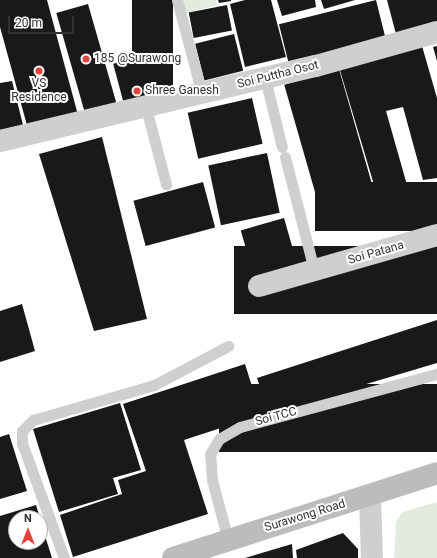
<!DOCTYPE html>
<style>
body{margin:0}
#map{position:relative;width:437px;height:558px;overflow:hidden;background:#fff;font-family:Roboto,sans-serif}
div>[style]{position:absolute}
.green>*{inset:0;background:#e3ebde}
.building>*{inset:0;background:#191919;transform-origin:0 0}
.service>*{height:11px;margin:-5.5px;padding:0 5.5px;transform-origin:5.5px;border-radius:5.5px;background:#cfcfcf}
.minor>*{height:22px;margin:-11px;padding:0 11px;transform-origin:11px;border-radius:11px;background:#cfcfcf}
.secondary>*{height:22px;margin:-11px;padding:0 11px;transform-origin:11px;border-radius:11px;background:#bcbcbc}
.dots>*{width:11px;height:11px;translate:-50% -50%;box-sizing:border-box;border:2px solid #fff;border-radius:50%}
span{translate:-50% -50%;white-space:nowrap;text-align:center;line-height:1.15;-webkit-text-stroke:4px #fff;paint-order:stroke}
.poi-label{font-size:12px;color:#323232}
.left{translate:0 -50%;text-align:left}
.street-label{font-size:12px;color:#323232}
.north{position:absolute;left:8px;top:510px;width:40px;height:40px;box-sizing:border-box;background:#fff;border:1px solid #adadad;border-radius:50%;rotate:0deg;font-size:11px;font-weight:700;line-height:16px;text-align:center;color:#323232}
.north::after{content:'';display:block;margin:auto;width:14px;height:18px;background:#e1433c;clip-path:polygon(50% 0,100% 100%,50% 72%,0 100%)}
.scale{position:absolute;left:8px;top:16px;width:66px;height:18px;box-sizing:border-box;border:2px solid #323232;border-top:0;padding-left:5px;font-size:12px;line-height:14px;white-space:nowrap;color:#323232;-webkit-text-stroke:3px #fff;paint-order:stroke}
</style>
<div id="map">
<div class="green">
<i style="clip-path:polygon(182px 0,216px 0,218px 5px,186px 13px)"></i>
<i style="clip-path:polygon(437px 502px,437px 558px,394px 558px,396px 522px,402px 512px)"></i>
</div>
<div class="building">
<i style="clip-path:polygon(0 0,47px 0,78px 115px,28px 129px,0 27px)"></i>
<i style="left:132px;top:0;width:41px;height:99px"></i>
<i style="clip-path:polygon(218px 0,231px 0,231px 1px,219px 3px)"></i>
<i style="clip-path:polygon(245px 0,271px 0,286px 57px,245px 67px,230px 4px)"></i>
<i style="clip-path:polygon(277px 0,315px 0,316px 7px,282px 16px)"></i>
<i style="clip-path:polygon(321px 0,355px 0,324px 9px)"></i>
<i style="left:376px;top:0;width:40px;height:100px;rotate:76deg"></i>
<i style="clip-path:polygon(387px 0,437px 0,437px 24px,396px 34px)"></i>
<i style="left:88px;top:4px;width:104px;height:33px;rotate:74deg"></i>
<i style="left:227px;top:5px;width:26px;height:39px;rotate:79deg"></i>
<i style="left:234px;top:34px;width:38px;height:40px;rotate:76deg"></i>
<i style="clip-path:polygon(422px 46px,437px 98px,437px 178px,423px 180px,403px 107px,386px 111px,407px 185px,377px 195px,339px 67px)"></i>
<i style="clip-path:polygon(437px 46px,437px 61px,433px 47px)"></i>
<i style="left:146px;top:55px;width:41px;height:34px;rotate:75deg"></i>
<i style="left:339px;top:69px;width:132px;height:57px;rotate:74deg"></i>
<i style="clip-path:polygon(12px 81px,23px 125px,0 130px,0 83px)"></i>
<i style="left:252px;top:98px;width:47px;height:66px;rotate:77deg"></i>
<i style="clip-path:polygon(102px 137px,147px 319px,94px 331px,39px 154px)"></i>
<i style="left:267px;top:153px;width:61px;height:60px;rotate:78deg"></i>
<i style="left:203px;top:182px;width:47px;height:72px;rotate:75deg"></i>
<i style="left:437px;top:182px;width:49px;height:122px;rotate:90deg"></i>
<i style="left:284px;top:218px;width:52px;height:45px;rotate:74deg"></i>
<i style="left:437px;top:246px;width:68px;height:203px;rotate:90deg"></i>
<i style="clip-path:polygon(22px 304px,35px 351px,0 362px,0 311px)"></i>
<i style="clip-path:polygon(437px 320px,437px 363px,269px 413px,257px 378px)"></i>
<i style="clip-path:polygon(245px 364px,261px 415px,184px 440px,208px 514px,73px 557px,60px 515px,122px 494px,118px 480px,146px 471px,123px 404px)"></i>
<i style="left:437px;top:384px;width:68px;height:218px;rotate:90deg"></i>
<i style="clip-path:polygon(120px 403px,141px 470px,113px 478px,118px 494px,59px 512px,33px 429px)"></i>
<i style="clip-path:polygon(9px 434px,27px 491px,0 499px,0 437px)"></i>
<i style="clip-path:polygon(36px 505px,40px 518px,16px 518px,16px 542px,40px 542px,40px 520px,52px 558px,0 558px,0 516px)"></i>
<i style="clip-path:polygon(343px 533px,358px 549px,358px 558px,297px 558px,296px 550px)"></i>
<i style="clip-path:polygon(292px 544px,293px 558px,245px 558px)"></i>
</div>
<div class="service">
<i style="left:177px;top:0;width:97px;rotate:75.1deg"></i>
<i style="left:265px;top:78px;width:71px;rotate:76.2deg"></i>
<i style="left:146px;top:108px;width:79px;rotate:75.3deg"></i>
<i style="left:285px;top:157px;width:117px;rotate:75.6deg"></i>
<i style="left:228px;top:540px;width:62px;rotate:-104.9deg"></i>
<i style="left:212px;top:480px;width:26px;rotate:-94deg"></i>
<i style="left:210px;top:454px;width:17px;rotate:-59deg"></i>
<i style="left:219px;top:439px;width:24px;rotate:-30deg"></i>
<i style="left:240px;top:427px;width:204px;rotate:-15.1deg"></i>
<i style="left:64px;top:558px;width:122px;rotate:-110.1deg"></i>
<i style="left:22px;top:443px;width:12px;rotate:-90deg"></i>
<i style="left:22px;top:431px;width:16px;rotate:-45deg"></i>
<i style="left:33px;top:420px;width:126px;rotate:-16.1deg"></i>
<i style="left:154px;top:385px;width:84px;rotate:-27.8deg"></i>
</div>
<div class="minor">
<i style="left:0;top:141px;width:325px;rotate:-13.4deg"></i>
<i style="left:316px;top:66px;width:126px;rotate:-15.7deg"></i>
<i style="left:259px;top:286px;width:185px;rotate:-16deg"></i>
<i style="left:370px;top:496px;width:62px;rotate:88.2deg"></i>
</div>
<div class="secondary">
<i style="left:173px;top:558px;width:277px;rotate:-17.8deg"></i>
</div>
<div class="dots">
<i style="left:86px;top:59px;background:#e1433c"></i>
<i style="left:39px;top:71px;background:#e1433c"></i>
<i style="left:137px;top:91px;background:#e1433c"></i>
</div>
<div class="poi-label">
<span class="left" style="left:94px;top:59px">185 @Surawong</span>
<span style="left:39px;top:91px">VS<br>Residence</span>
<span class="left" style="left:145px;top:91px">Shree Ganesh</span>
</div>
<div class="street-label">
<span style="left:278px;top:75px;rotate:-14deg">Soi Puttha Osot</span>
<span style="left:376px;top:253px;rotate:-16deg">Soi Patana</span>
<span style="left:276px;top:417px;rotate:-15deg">Soi TCC</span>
<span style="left:305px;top:516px;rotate:-17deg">Surawong Road</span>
</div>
<div class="north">N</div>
<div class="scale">20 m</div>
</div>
